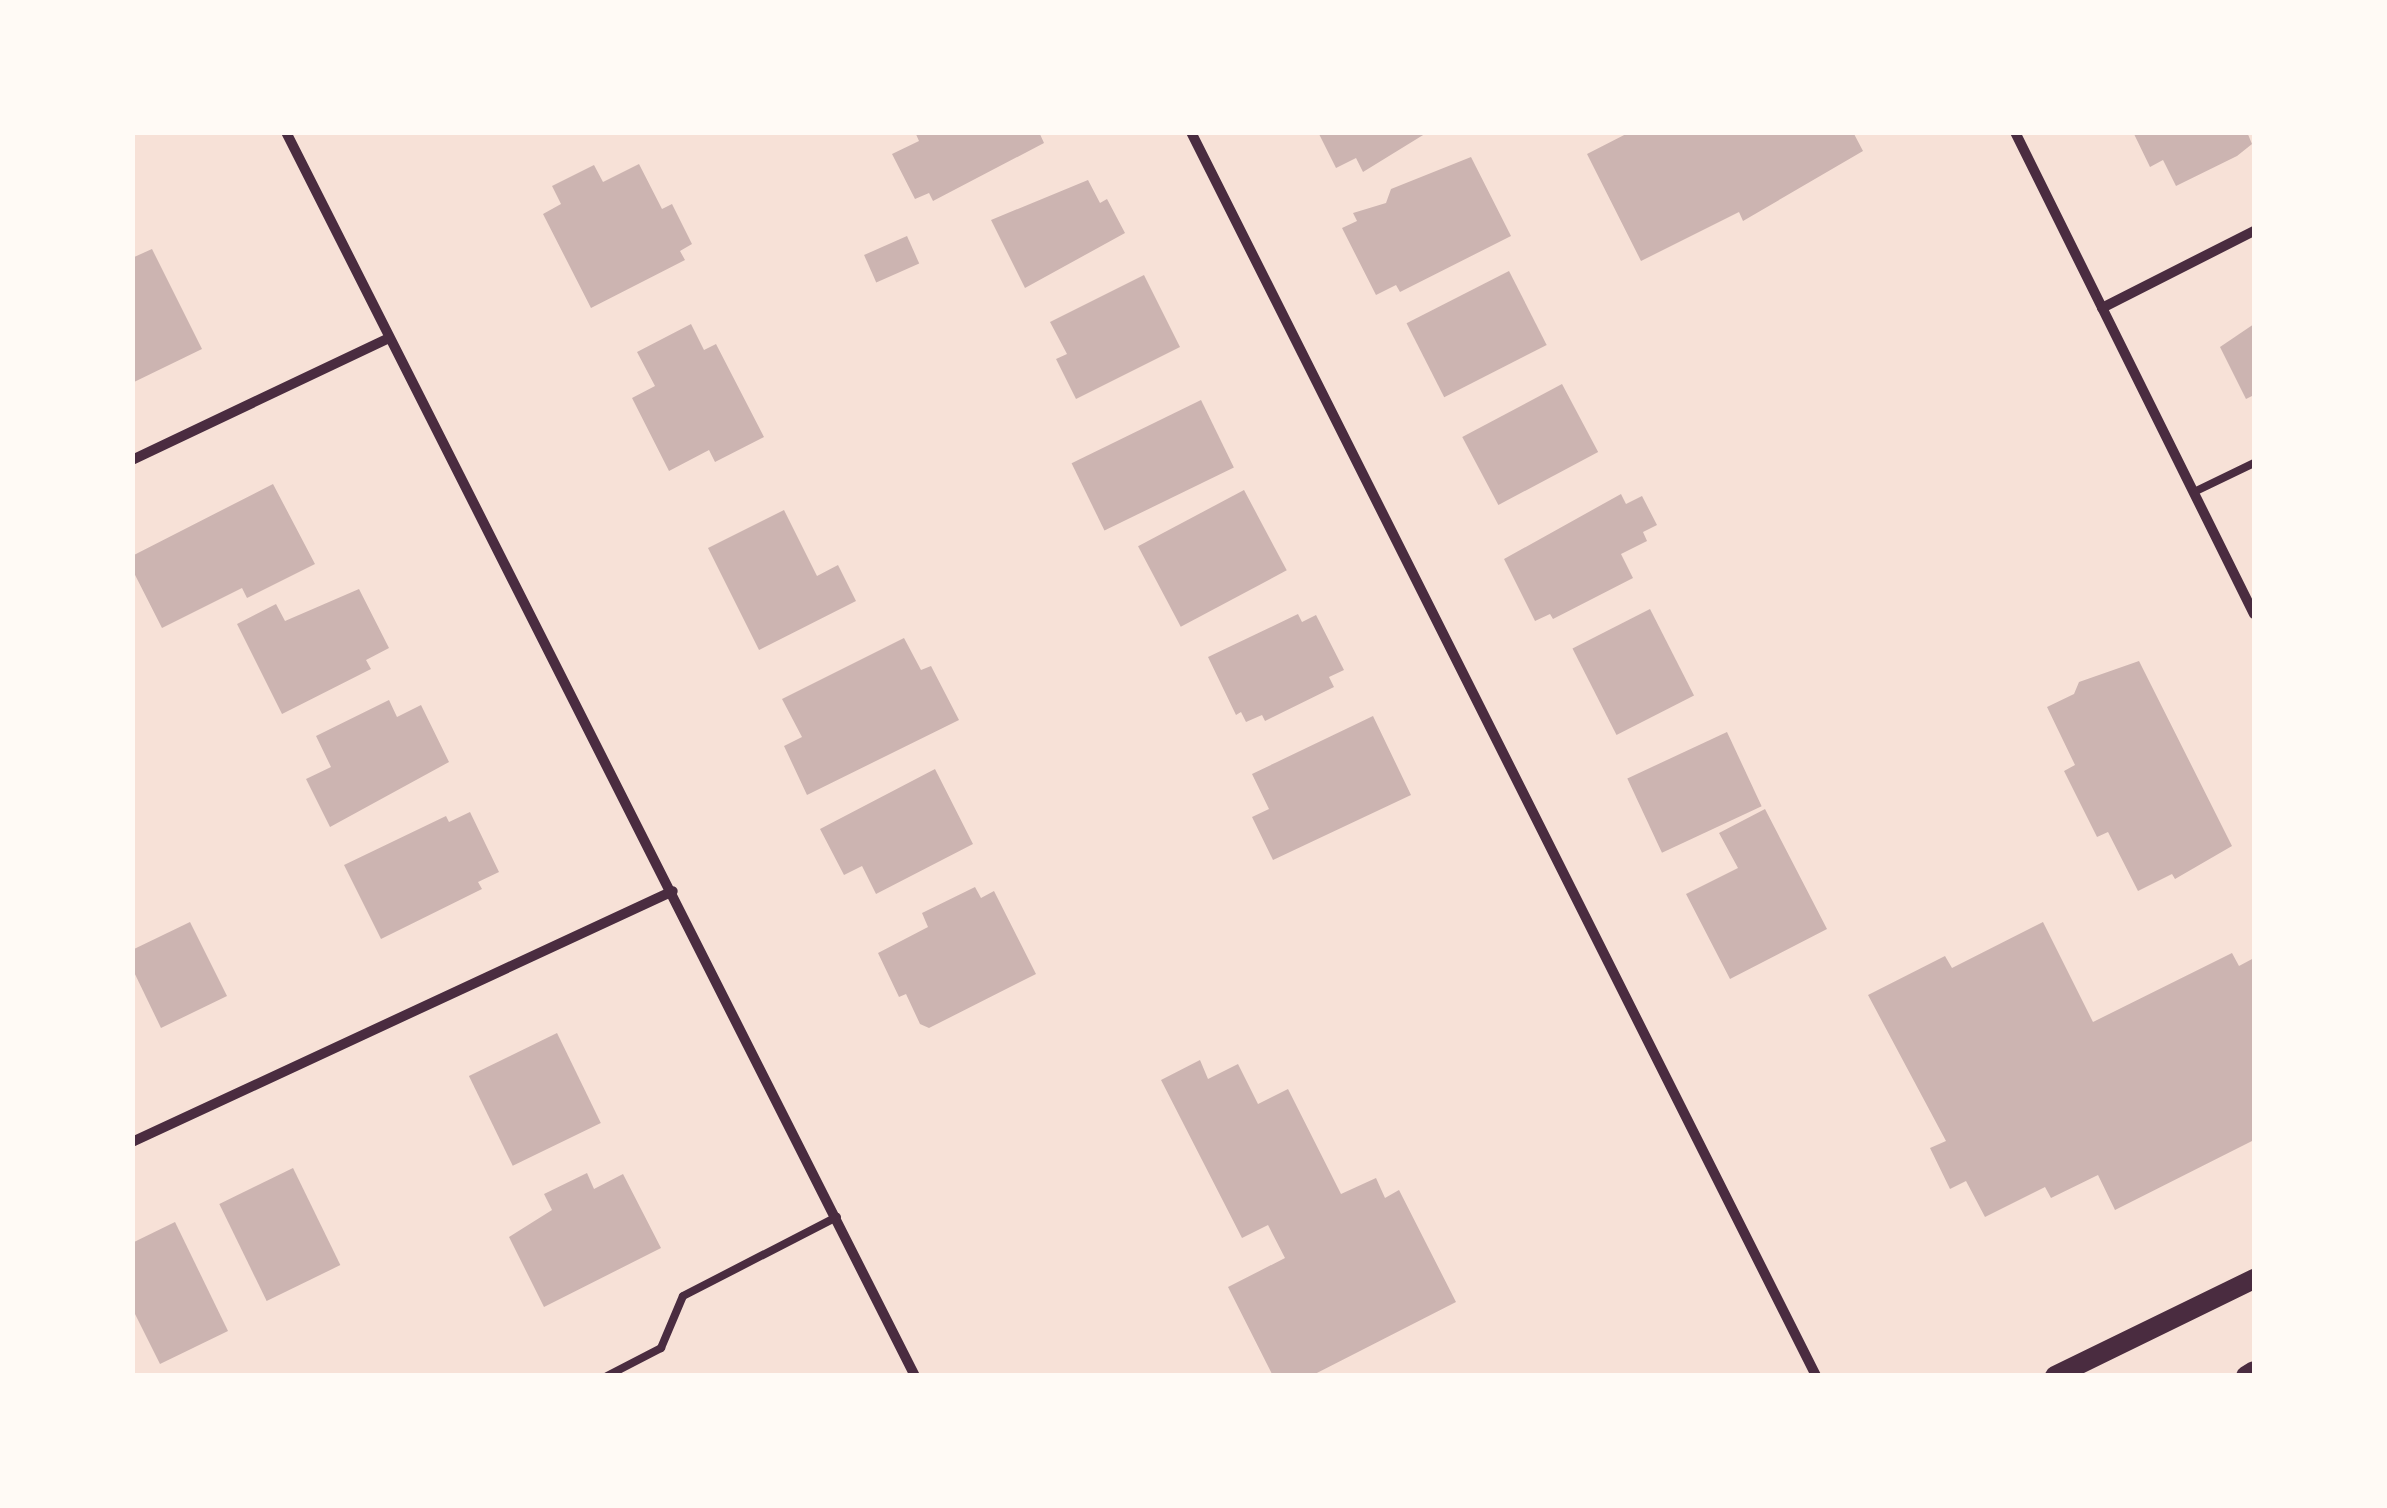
<!DOCTYPE html>
<style>
body{margin:0}
#map{position:relative;width:2387px;height:1508px;overflow:hidden;background:#f7e1d7;font-family:"Times New Roman",serif}
div>[style]{position:absolute}
.building>*{inset:0;background:#ccb4b1;transform-origin:0 0}
.service>*{height:8px;margin:-4px;padding:0 4px;transform-origin:4px;border-radius:4px;background:#4a2c40}
.minor>*{height:10px;margin:-5px;padding:0 5px;transform-origin:5px;border-radius:5px;background:#4a2c40}
.secondary>*{height:20px;margin:-10px;padding:0 10px;transform-origin:10px;border-radius:10px;background:#4a2c40}
span{translate:-50% -50%;white-space:nowrap;text-align:center;line-height:1.15;-webkit-text-stroke:8px #fffaf5;paint-order:stroke}
.frame{position:absolute;inset:0;border:135px solid #fffaf5;pointer-events:none}
</style>
<div id="map">
<div class="building">
<i style="clip-path:polygon(915px 132px,1039px 132px,1044px 143px,933px 201px,929px 193px,915px 199px,892px 154px,919px 141px)"></i>
<i style="clip-path:polygon(1318px 132px,1428px 132px,1363px 172px,1356px 158px,1336px 168px)"></i>
<i style="clip-path:polygon(1630px 132px,1853px 132px,1863px 151px,1743px 221px,1739px 212px,1641px 261px,1587px 154px)"></i>
<i style="clip-path:polygon(2247px 132px,2252px 144px,2237px 156px,2176px 186px,2163px 160px,2150px 167px,2134px 134px)"></i>
<i style="clip-path:polygon(1471px 157px,1511px 236px,1400px 292px,1396px 285px,1376px 295px,1342px 228px,1357px 221px,1353px 213px,1386px 203px,1391px 189px)"></i>
<i style="clip-path:polygon(639px 164px,662px 209px,672px 204px,692px 244px,680px 251px,685px 260px,591px 308px,543px 214px,561px 204px,552px 186px,594px 165px,603px 182px)"></i>
<i style="clip-path:polygon(1088px 180px,1100px 203px,1107px 199px,1125px 233px,1025px 288px,991px 220px)"></i>
<i style="left:907px;top:236px;width:30px;height:47px;rotate:66deg"></i>
<i style="clip-path:polygon(152px 249px,202px 349px,132px 383px,132px 258px)"></i>
<i style="left:1509px;top:271px;width:83px;height:115px;rotate:63deg"></i>
<i style="clip-path:polygon(1144px 275px,1180px 347px,1076px 399px,1056px 359px,1067px 354px,1050px 322px)"></i>
<i style="clip-path:polygon(691px 324px,704px 350px,716px 344px,764px 437px,715px 462px,709px 450px,669px 471px,632px 398px,655px 386px,637px 352px)"></i>
<i style="clip-path:polygon(2254px 324px,2254px 395px,2246px 399px,2220px 347px)"></i>
<i style="left:1562px;top:384px;width:77px;height:113px;rotate:62deg"></i>
<i style="left:1201px;top:400px;width:75px;height:144px;rotate:64deg"></i>
<i style="clip-path:polygon(273px 484px,315px 564px,247px 598px,242px 588px,162px 628px,132px 569px,132px 556px)"></i>
<i style="left:1244px;top:490px;width:91px;height:120px;rotate:62deg"></i>
<i style="clip-path:polygon(1621px 494px,1626px 504px,1642px 496px,1657px 525px,1643px 532px,1647px 541px,1621px 554px,1633px 578px,1553px 619px,1550px 614px,1535px 621px,1504px 559px)"></i>
<i style="clip-path:polygon(784px 510px,817px 576px,838px 565px,856px 601px,759px 650px,708px 548px)"></i>
<i style="clip-path:polygon(359px 589px,389px 648px,366px 660px,371px 669px,282px 714px,237px 624px,276px 604px,285px 621px)"></i>
<i style="left:1650px;top:609px;width:97px;height:87px;rotate:63deg"></i>
<i style="clip-path:polygon(1298px 614px,1302px 622px,1316px 615px,1344px 670px,1329px 677px,1334px 687px,1265px 721px,1262px 715px,1246px 722px,1241px 712px,1236px 715px,1208px 657px)"></i>
<i style="clip-path:polygon(904px 638px,921px 670px,931px 666px,959px 720px,807px 795px,784px 746px,802px 737px,782px 699px)"></i>
<i style="clip-path:polygon(2139px 661px,2232px 846px,2175px 879px,2172px 874px,2138px 891px,2108px 832px,2097px 837px,2064px 771px,2075px 765px,2047px 707px,2074px 694px,2079px 682px)"></i>
<i style="clip-path:polygon(389px 700px,397px 717px,421px 705px,449px 762px,330px 827px,306px 779px,331px 767px,316px 736px)"></i>
<i style="clip-path:polygon(1373px 716px,1411px 795px,1273px 860px,1252px 817px,1269px 809px,1252px 774px)"></i>
<i style="left:1727px;top:732px;width:82px;height:110px;rotate:65deg"></i>
<i style="clip-path:polygon(935px 769px,973px 844px,876px 894px,862px 866px,844px 875px,820px 829px)"></i>
<i style="clip-path:polygon(1765px 809px,1827px 929px,1730px 979px,1686px 894px,1738px 868px,1719px 833px)"></i>
<i style="clip-path:polygon(470px 812px,499px 872px,478px 882px,482px 889px,381px 939px,344px 865px,446px 816px,449px 822px)"></i>
<i style="clip-path:polygon(975px 887px,981px 898px,994px 891px,1036px 974px,929px 1028px,920px 1024px,906px 994px,899px 997px,878px 953px,928px 927px,922px 913px)"></i>
<i style="clip-path:polygon(190px 922px,227px 996px,161px 1028px,132px 968px,132px 950px)"></i>
<i style="clip-path:polygon(2043px 922px,2093px 1022px,2232px 953px,2239px 966px,2254px 958px,2254px 1140px,2115px 1210px,2098px 1175px,2051px 1198px,2045px 1187px,1985px 1217px,1966px 1181px,1950px 1189px,1930px 1148px,1946px 1141px,1868px 995px,1945px 956px,1952px 968px)"></i>
<i style="left:557px;top:1033px;width:100px;height:98px;rotate:64deg"></i>
<i style="clip-path:polygon(1200px 1060px,1208px 1079px,1238px 1064px,1258px 1104px,1288px 1089px,1341px 1194px,1376px 1178px,1385px 1198px,1399px 1190px,1456px 1302px,1311px 1376px,1273px 1376px,1228px 1287px,1285px 1258px,1268px 1225px,1242px 1238px,1161px 1080px)"></i>
<i style="left:293px;top:1168px;width:108px;height:82px;rotate:64deg"></i>
<i style="clip-path:polygon(587px 1173px,594px 1189px,623px 1174px,661px 1248px,544px 1307px,509px 1237px,552px 1210px,544px 1194px)"></i>
<i style="clip-path:polygon(175px 1222px,228px 1331px,160px 1364px,132px 1308px,132px 1243px)"></i>
</div>
<div class="service">
<i style="left:2194px;top:492px;width:67px;rotate:-25.8deg"></i>
<i style="left:607px;top:1376px;width:61px;rotate:-27.4deg"></i>
<i style="left:661px;top:1348px;width:56px;rotate:-67.1deg"></i>
<i style="left:683px;top:1296px;width:173px;rotate:-27.2deg"></i>
</div>
<div class="minor">
<i style="left:286px;top:132px;width:1394px;rotate:63.18deg"></i>
<i style="left:1191px;top:132px;width:1392px;rotate:63.32deg"></i>
<i style="left:2015px;top:132px;width:538px;rotate:63.63deg"></i>
<i style="left:2102px;top:308px;width:170px;rotate:-26.9deg"></i>
<i style="left:132px;top:460px;width:284px;rotate:-25.4deg"></i>
<i style="left:132px;top:1142px;width:596px;rotate:-24.89deg"></i>
</div>
<div class="secondary">
<i style="left:2055px;top:1376px;width:221px;rotate:-26deg"></i>
<i style="left:2246px;top:1376px;width:9px;rotate:-32deg"></i>
</div>
<div class="frame"></div>
</div>
